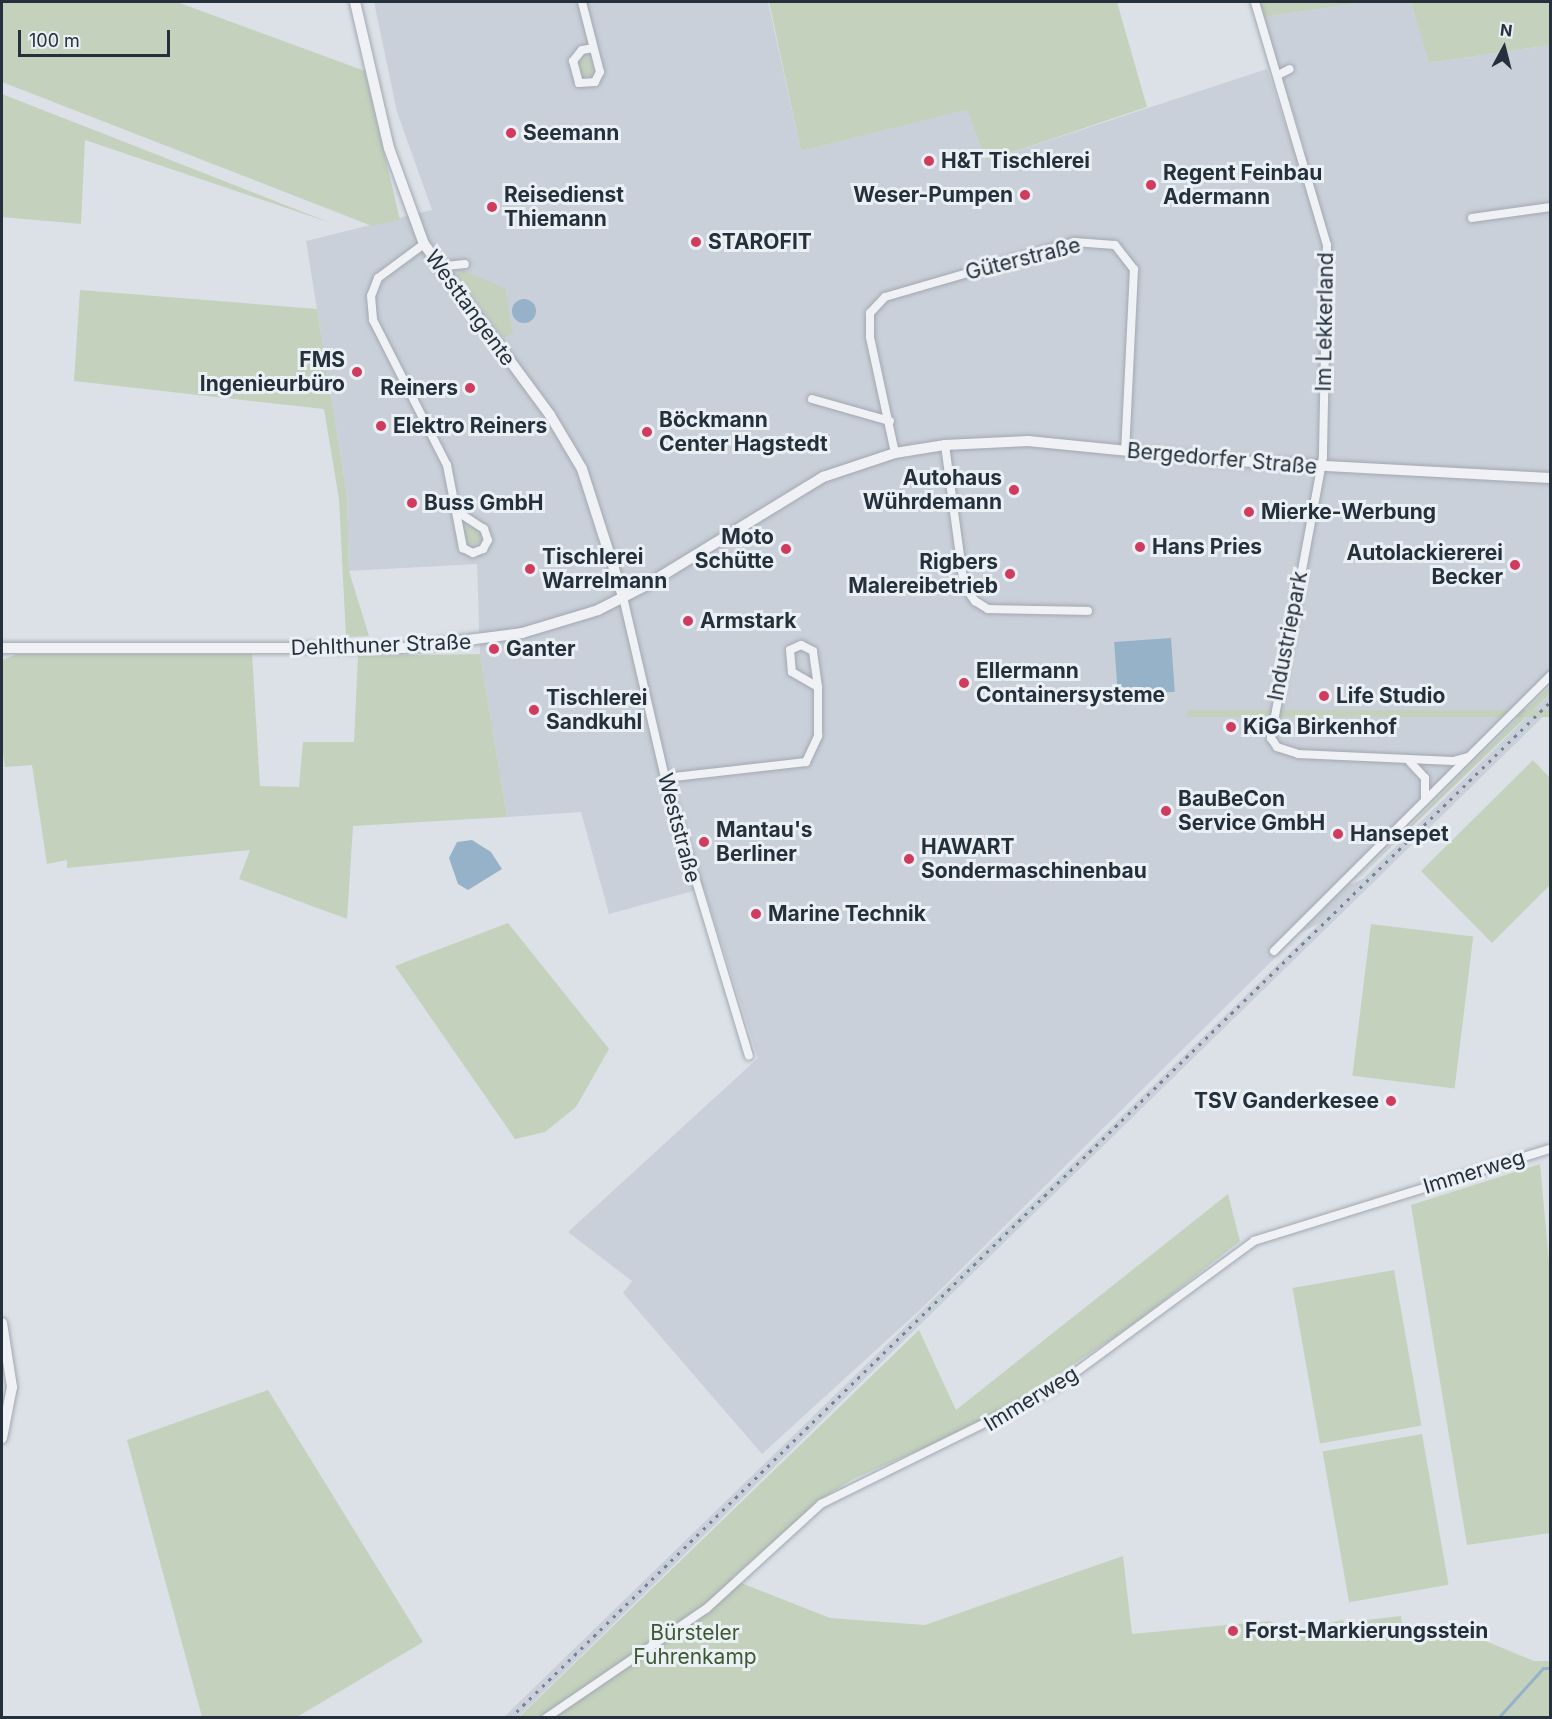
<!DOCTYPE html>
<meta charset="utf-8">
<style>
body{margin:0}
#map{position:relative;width:1552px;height:1719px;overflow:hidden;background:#dce1e7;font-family:Inter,sans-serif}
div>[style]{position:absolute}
.built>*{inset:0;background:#cad0d9}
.green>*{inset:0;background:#c4d1bd;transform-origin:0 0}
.round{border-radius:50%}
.water>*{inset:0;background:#95b2c9;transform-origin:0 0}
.stream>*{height:3px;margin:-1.5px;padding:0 1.5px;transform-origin:1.5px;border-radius:1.5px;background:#95b2c9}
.roads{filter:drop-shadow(0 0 2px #a1a8b1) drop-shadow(0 0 2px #a1a8b1)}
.minor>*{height:8px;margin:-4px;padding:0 4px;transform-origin:4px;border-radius:4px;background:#eff1f5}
.tertiary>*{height:10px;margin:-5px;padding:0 5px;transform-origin:5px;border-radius:5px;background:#eff1f5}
.rail>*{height:3px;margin-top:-1.5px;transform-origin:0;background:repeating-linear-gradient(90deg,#758291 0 3px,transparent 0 9px)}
.dots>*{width:16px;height:16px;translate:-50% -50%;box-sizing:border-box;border:3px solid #ebf0f5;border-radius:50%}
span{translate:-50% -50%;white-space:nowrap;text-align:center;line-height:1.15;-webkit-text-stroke:6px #ebf0f5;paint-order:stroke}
.poi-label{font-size:21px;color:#25303d;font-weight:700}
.left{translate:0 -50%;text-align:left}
.right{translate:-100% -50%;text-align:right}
.street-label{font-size:21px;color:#25303d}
.park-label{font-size:21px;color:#3d5932}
.frame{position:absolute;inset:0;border:3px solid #25303d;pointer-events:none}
.north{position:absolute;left:1474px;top:18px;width:60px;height:60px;-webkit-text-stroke:4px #ebf0f5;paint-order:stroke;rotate:7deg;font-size:16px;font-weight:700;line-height:24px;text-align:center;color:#25303d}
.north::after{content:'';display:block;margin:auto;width:21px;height:27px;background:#25303d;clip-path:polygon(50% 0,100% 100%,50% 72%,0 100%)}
.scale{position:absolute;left:18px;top:30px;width:152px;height:27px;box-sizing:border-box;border:3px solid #25303d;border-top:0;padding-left:8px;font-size:18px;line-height:21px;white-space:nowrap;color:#25303d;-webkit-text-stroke:4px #ebf0f5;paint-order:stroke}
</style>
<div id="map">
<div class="built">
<i style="clip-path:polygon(374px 2px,768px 2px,801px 151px,967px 110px,986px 161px,1267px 69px,1295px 153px,1305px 151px,1263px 17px,1366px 2px,1411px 2px,1430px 63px,1550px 45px,1550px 684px,1349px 885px,1363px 879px,1550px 694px,1550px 710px,518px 1717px,504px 1717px,1320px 923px,1300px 933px,921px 1309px,762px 1454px,623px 1293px,632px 1281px,568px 1232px,758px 1058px,704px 888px,609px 914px,581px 812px,507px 817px,480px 654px,477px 564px,349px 571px,347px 496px,306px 241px,432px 210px,397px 112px)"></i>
</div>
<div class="green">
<i style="clip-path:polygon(2px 2px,177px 2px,365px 71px,400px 220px,372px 226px,2px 82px)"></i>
<i style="clip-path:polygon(769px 2px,1117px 2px,1147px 107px,986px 161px,967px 110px,801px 151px)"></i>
<i style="clip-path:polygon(1258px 2px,1366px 2px,1263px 17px)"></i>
<i style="clip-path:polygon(1411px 2px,1550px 2px,1550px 45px,1429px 63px)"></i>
<i class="round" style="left:578px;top:58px;width:18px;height:18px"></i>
<i style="clip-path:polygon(2px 94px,331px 223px,85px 140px,81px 224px,2px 217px)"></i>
<i style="clip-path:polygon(462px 270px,505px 288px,513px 334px,504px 338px,457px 275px)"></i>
<i style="clip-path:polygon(80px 290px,317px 309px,347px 496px,349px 571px,369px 636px,346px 637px,339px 499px,324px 409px,74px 381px)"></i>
<i class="round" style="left:463px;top:526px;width:18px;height:18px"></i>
<i style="clip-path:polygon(17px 654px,252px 654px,260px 786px,299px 787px,303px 742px,354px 742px,358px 656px,480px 654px,507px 817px,353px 826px,347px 919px,239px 879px,250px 850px,67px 868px,67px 860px,47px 864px,32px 765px,5px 767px,2px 746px,2px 660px)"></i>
<i style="clip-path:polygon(1550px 686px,1550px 694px,1351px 885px,1475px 760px)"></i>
<i style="left:1550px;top:710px;width:7px;height:363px;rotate:90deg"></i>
<i style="clip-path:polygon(1533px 760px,1550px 778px,1550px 885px,1492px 943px,1421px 871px)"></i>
<i style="clip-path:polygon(508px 923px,609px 1049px,576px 1107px,545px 1132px,515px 1139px,395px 966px)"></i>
<i style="left:1371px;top:924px;width:103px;height:153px;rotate:7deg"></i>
<i style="clip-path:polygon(1540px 1164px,1550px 1273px,1550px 1533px,1467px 1545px,1411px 1205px)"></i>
<i style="clip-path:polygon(1228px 1194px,1240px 1241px,1134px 1324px,994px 1417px,853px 1479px,821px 1499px,731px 1579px,830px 1618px,925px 1625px,1123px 1556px,1132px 1634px,1270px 1621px,1303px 1637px,1315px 1626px,1343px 1620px,1350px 1637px,1367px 1634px,1367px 1620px,1401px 1616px,1403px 1634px,1466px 1633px,1534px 1661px,1550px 1661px,1550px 1717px,518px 1718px,919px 1330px,956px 1410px)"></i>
<i style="left:1394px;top:1270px;width:158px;height:103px;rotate:80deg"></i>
<i style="clip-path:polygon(268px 1390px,423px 1642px,297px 1717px,202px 1717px,127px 1440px)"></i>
<i style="left:1422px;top:1434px;width:153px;height:101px;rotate:80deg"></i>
</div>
<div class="water">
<i class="round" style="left:512px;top:299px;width:24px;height:24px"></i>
<i style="left:1171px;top:638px;width:54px;height:57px;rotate:86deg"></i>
<i style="clip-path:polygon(472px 840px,491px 852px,502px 869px,468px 890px,458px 884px,449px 858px,457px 842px)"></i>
</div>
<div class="stream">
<i style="left:1498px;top:1718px;width:67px;rotate:-48deg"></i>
<i style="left:1543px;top:1668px;width:7px"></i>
</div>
<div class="roads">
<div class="minor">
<i style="left:582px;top:2px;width:72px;rotate:75.6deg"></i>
<i style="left:600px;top:72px;width:11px;rotate:117deg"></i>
<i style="left:595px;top:82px;width:16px;rotate:176deg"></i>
<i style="left:579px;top:83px;width:23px;rotate:-105deg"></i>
<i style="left:573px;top:61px;width:14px;rotate:-51deg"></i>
<i style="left:582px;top:50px;width:11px;rotate:-10deg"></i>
<i style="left:1255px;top:2px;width:253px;rotate:73.5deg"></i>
<i style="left:1327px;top:245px;width:212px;rotate:91.1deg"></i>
<i style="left:1323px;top:457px;width:286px;rotate:100.5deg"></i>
<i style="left:1271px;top:738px;width:11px;rotate:56deg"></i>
<i style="left:1277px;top:747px;width:22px;rotate:18deg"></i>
<i style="left:1298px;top:754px;width:155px;rotate:2.6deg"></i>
<i style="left:1453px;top:761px;width:16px;rotate:-15deg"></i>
<i style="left:1278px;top:75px;width:13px;rotate:-27deg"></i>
<i style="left:1472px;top:218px;width:79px;rotate:-8deg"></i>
<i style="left:424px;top:244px;width:57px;rotate:143.5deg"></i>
<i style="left:378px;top:278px;width:19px;rotate:111deg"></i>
<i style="left:371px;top:296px;width:24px;rotate:85deg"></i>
<i style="left:373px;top:320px;width:163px;rotate:63deg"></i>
<i style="left:447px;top:465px;width:85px;rotate:79.1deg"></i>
<i style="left:463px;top:548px;width:11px;rotate:27deg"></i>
<i style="left:473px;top:553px;width:11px;rotate:-22deg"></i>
<i style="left:483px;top:549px;width:10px;rotate:-61deg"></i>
<i style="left:488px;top:540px;width:12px;rotate:-110deg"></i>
<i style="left:484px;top:529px;width:30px;rotate:-147deg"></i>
<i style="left:437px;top:267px;width:28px;rotate:-6deg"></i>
<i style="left:812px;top:399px;width:81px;rotate:15.8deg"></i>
<i style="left:945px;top:445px;width:142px;rotate:82.3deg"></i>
<i style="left:964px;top:586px;width:19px;rotate:54deg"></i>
<i style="left:975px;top:601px;width:15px;rotate:32deg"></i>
<i style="left:988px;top:609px;width:100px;rotate:1.1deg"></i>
<i style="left:895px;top:453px;width:119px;rotate:-102.2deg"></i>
<i style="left:870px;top:337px;width:24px;rotate:-90deg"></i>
<i style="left:870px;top:313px;width:22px;rotate:-47deg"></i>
<i style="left:885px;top:297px;width:197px;rotate:-16.2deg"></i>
<i style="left:1074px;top:242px;width:41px;rotate:4.2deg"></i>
<i style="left:1115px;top:245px;width:31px;rotate:52deg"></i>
<i style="left:1134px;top:269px;width:181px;rotate:92.8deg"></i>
<i style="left:623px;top:597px;width:186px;rotate:76.9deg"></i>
<i style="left:665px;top:778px;width:290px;rotate:73.2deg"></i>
<i style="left:1410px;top:762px;width:22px;rotate:47deg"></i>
<i style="left:1425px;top:778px;width:21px;rotate:90deg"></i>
<i style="left:665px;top:778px;width:142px;rotate:-6.5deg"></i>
<i style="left:806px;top:762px;width:29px;rotate:-65deg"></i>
<i style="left:818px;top:736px;width:49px;rotate:-90deg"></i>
<i style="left:818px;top:687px;width:36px;rotate:-98deg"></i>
<i style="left:813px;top:651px;width:13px;rotate:-153deg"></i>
<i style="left:801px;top:645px;width:12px;rotate:156deg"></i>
<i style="left:790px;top:650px;width:22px;rotate:85deg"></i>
<i style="left:792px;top:672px;width:30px;rotate:30deg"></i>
<i style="left:1274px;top:951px;width:390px;rotate:-44.9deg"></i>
<i style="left:546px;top:1718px;width:194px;rotate:-34.3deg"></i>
<i style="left:706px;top:1609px;width:156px;rotate:-42.4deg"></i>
<i style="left:821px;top:1504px;width:255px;rotate:-26.3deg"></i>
<i style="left:1050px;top:1391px;width:253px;rotate:-36.3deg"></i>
<i style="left:1254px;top:1241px;width:310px;rotate:-17.3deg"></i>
</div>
<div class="tertiary">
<i style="left:355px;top:2px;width:150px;rotate:76.9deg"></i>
<i style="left:389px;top:148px;width:102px;rotate:70deg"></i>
<i style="left:424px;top:244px;width:212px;rotate:53.6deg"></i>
<i style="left:550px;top:415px;width:63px;rotate:59.3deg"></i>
<i style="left:582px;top:469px;width:134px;rotate:72.2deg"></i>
<i style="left:2px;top:648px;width:402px"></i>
<i style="left:404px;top:648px;width:119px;rotate:-7.2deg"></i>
<i style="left:522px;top:633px;width:79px;rotate:-16.8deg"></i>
<i style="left:598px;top:610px;width:53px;rotate:-27.1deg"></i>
<i style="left:645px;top:586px;width:209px;rotate:-31.5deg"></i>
<i style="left:823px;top:477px;width:76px;rotate:-18.4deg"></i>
<i style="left:895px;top:453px;width:51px;rotate:-9.1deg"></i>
<i style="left:945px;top:445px;width:83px;rotate:-2.8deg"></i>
<i style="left:1028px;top:441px;width:190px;rotate:5.7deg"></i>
<i style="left:1217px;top:460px;width:333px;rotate:3.1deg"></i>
<i style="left:2px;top:1323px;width:65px;rotate:81.1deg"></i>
<i style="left:12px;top:1387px;width:52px;rotate:101.1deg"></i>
</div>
</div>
<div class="rail">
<i style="left:510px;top:1718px;width:1454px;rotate:-44.33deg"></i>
</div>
<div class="dots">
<i style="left:511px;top:133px;background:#d13b5e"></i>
<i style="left:929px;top:161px;background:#d13b5e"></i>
<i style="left:1151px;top:185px;background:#d13b5e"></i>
<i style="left:1025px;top:195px;background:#d13b5e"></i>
<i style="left:492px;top:207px;background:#d13b5e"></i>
<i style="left:696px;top:242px;background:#d13b5e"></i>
<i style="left:357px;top:372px;background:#d13b5e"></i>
<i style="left:470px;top:388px;background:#d13b5e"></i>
<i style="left:381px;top:426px;background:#d13b5e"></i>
<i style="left:647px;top:432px;background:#d13b5e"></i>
<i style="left:1014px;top:490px;background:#d13b5e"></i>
<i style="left:412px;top:503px;background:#d13b5e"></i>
<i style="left:1249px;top:512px;background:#d13b5e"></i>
<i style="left:1140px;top:547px;background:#d13b5e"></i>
<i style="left:786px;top:549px;background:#d13b5e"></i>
<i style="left:1515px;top:565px;background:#d13b5e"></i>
<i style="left:530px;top:569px;background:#d13b5e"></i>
<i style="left:1010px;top:574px;background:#d13b5e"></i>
<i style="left:688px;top:621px;background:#d13b5e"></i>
<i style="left:494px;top:649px;background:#d13b5e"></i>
<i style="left:964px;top:683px;background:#d13b5e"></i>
<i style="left:1324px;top:696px;background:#d13b5e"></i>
<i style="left:534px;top:710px;background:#d13b5e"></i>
<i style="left:1231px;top:727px;background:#d13b5e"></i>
<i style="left:1166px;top:811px;background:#d13b5e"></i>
<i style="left:1338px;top:834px;background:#d13b5e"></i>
<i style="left:704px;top:842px;background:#d13b5e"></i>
<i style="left:909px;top:859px;background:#d13b5e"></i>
<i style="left:756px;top:914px;background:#d13b5e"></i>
<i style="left:1391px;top:1101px;background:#d13b5e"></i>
<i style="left:1233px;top:1631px;background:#d13b5e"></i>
</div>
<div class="poi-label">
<span class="left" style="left:523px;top:133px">Seemann</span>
<span class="left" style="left:941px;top:161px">H&amp;T Tischlerei</span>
<span class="left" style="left:1163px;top:185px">Regent Feinbau<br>Adermann</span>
<span class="left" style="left:504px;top:207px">Reisedienst<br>Thiemann</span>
<span class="right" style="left:1013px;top:195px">Weser-Pumpen</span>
<span class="left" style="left:708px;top:242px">STAROFIT</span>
<span class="right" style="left:345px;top:372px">FMS<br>Ingenieurbüro</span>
<span class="right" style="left:458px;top:388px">Reiners</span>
<span class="left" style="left:659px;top:432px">Böckmann<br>Center Hagstedt</span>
<span class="left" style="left:393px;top:426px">Elektro Reiners</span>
<span class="right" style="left:1002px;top:490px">Autohaus<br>Wührdemann</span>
<span class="left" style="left:424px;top:503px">Buss GmbH</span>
<span class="left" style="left:1261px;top:512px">Mierke-Werbung</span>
<span class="right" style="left:774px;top:549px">Moto<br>Schütte</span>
<span class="left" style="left:1152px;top:547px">Hans Pries</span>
<span class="right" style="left:1503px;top:565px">Autolackiererei<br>Becker</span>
<span class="left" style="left:542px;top:569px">Tischlerei<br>Warrelmann</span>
<span class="right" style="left:998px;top:574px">Rigbers<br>Malereibetrieb</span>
<span class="left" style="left:700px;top:621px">Armstark</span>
<span class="left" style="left:506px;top:649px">Ganter</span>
<span class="left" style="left:976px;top:683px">Ellermann<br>Containersysteme</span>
<span class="left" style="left:1336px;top:696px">Life Studio</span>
<span class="left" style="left:546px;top:710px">Tischlerei<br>Sandkuhl</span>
<span class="left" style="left:1243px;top:727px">KiGa Birkenhof</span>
<span class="left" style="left:1178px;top:811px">BauBeCon<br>Service GmbH</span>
<span class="left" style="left:716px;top:842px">Mantau's<br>Berliner</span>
<span class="left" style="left:1350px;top:834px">Hansepet</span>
<span class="left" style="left:921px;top:859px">HAWART<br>Sondermaschinenbau</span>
<span class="left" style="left:768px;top:914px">Marine Technik</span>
<span class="right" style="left:1379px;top:1101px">TSV Ganderkesee</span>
<span class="left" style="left:1245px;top:1631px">Forst-Markierungsstein</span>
</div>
<div class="street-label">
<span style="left:1023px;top:259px;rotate:-14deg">Güterstraße</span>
<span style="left:470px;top:308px;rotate:54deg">Westtangente</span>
<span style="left:1325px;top:322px;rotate:-89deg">Im Lekkerland</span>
<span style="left:1222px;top:459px;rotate:5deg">Bergedorfer Straße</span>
<span style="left:1288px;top:636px;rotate:-79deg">Industriepark</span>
<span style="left:381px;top:645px;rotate:-2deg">Dehlthuner Straße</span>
<span style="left:679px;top:828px;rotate:75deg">Weststraße</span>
<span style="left:1474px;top:1172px;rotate:-17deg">Immerweg</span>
<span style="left:1031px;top:1399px;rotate:-31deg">Immerweg</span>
</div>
<div class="park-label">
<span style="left:695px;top:1645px">Bürsteler<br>Fuhrenkamp</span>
</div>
<div class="frame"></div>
<div class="north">N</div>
<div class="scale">100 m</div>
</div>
